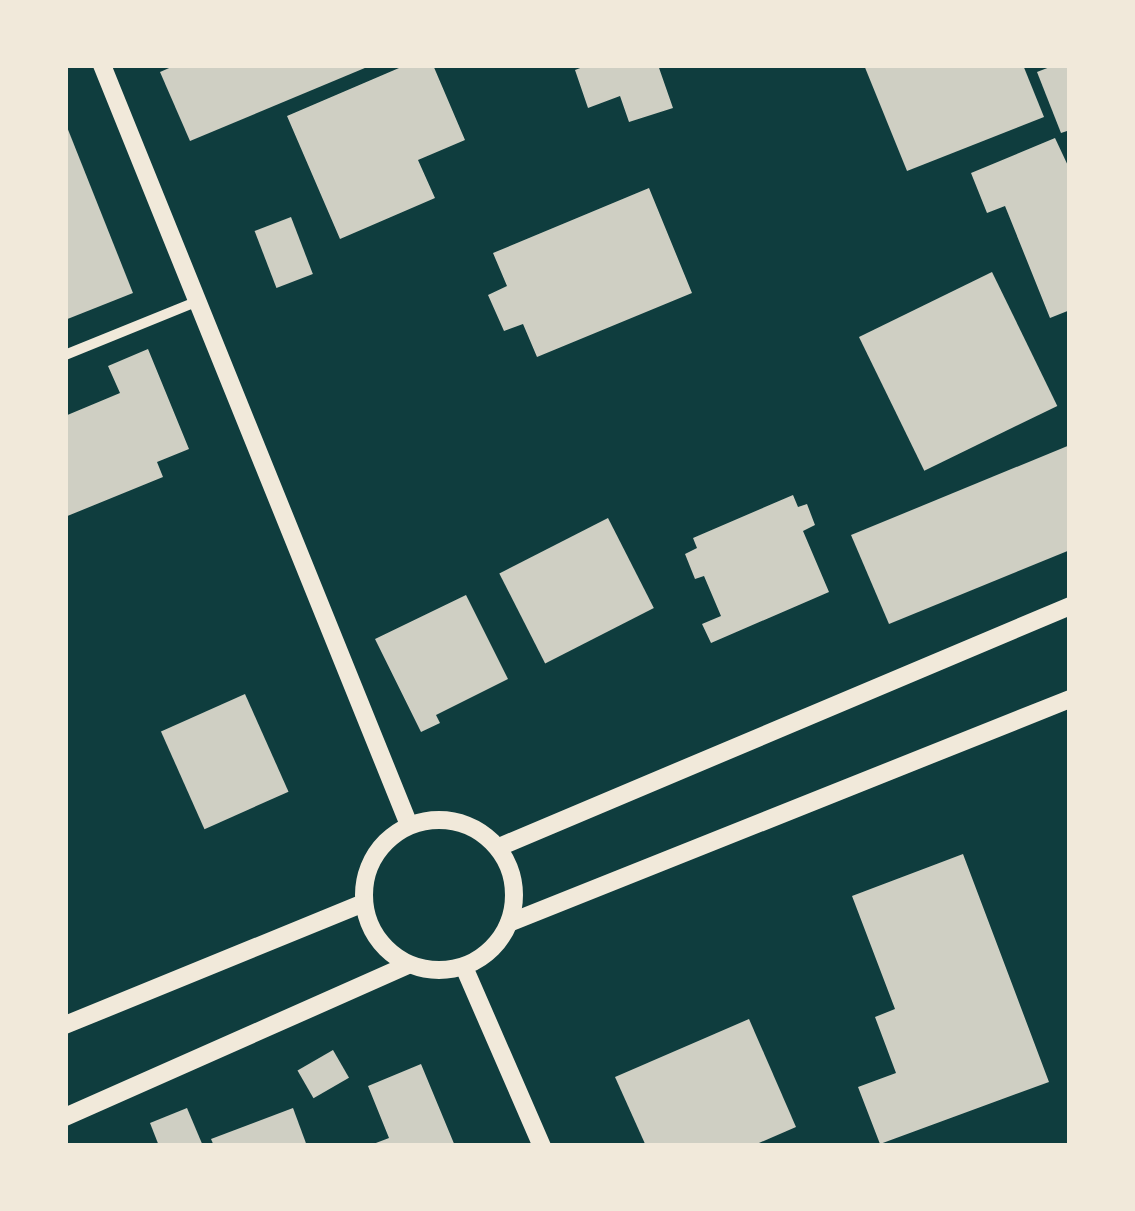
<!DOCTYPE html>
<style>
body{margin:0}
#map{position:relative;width:1135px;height:1211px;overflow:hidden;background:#0f3d3e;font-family:Poppins,sans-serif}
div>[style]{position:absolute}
.building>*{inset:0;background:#cfcfc3;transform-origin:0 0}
.minor>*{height:10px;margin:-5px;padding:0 5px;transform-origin:5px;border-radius:5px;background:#f1e9da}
.tertiary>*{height:18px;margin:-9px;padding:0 9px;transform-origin:9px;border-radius:9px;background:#f1e9da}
.tertiary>.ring{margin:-9px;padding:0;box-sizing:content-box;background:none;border:18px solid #f1e9da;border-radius:50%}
span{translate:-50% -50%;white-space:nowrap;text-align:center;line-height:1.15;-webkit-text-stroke:8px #f1e9da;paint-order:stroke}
.frame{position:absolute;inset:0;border:68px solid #f1e9da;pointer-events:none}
</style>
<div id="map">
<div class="building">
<i style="clip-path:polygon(176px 65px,372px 65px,190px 141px,160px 72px)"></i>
<i style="clip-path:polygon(406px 65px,433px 65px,465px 140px,418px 160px,435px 198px,340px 239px,287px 116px)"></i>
<i style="clip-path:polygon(588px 65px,658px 65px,673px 108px,629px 122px,620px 96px,588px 108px,575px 70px)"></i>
<i style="clip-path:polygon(864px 65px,1023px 65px,1044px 117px,907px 171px)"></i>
<i style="clip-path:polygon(1055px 65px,1070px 65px,1070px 130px,1061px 133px,1037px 72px)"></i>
<i style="clip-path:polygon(65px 122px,133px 293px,65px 320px)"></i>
<i style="clip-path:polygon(1055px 138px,1070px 170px,1070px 310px,1050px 318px,1005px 206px,987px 213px,971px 173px)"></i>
<i style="clip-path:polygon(649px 188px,692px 293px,537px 357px,523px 324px,504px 331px,488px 295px,507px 286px,493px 253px)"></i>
<i style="left:291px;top:217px;width:61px;height:39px;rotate:69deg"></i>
<i style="left:992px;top:272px;width:149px;height:148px;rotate:64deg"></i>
<i style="clip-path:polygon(148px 349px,189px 449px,157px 462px,163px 477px,65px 517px,65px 416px,120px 393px,108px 366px)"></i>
<i style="clip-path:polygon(1070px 445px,1070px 550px,889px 624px,851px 535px)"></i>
<i style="clip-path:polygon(793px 495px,798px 507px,807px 504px,815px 525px,803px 531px,829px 592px,711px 643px,702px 624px,721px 616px,704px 576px,695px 579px,685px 554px,697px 548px,693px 538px)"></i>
<i style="left:608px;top:518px;width:101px;height:122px;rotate:63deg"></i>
<i style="clip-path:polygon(466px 595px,508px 679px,436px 715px,440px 723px,421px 732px,375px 639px)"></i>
<i style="left:245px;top:694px;width:107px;height:92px;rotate:66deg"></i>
<i style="clip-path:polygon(963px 854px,1049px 1082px,880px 1144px,858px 1087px,896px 1073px,875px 1017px,895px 1009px,852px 896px)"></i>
<i style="clip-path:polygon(749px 1019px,796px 1127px,752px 1146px,646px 1146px,615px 1077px)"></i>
<i style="left:333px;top:1050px;width:32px;height:41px;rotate:60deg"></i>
<i style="clip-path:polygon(421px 1064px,455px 1146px,368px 1146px,389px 1138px,368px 1086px)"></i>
<i style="clip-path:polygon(187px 1108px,203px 1146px,159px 1146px,150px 1123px)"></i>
<i style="clip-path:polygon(293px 1108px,307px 1146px,214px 1146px,211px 1139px)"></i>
</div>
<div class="minor">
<i style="left:65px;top:355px;width:144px;rotate:-22.1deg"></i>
</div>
<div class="tertiary">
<i style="left:102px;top:65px;width:820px;rotate:68deg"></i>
<i class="ring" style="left:364px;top:820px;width:132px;height:132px"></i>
<i style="left:499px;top:847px;width:620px;rotate:-22.88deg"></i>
<i style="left:509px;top:923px;width:604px;rotate:-21.77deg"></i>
<i style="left:464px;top:967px;width:195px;rotate:66.5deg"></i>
<i style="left:65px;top:1025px;width:323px;rotate:-22.2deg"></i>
<i style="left:65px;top:1117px;width:375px;rotate:-23.9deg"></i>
</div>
<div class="frame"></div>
</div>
